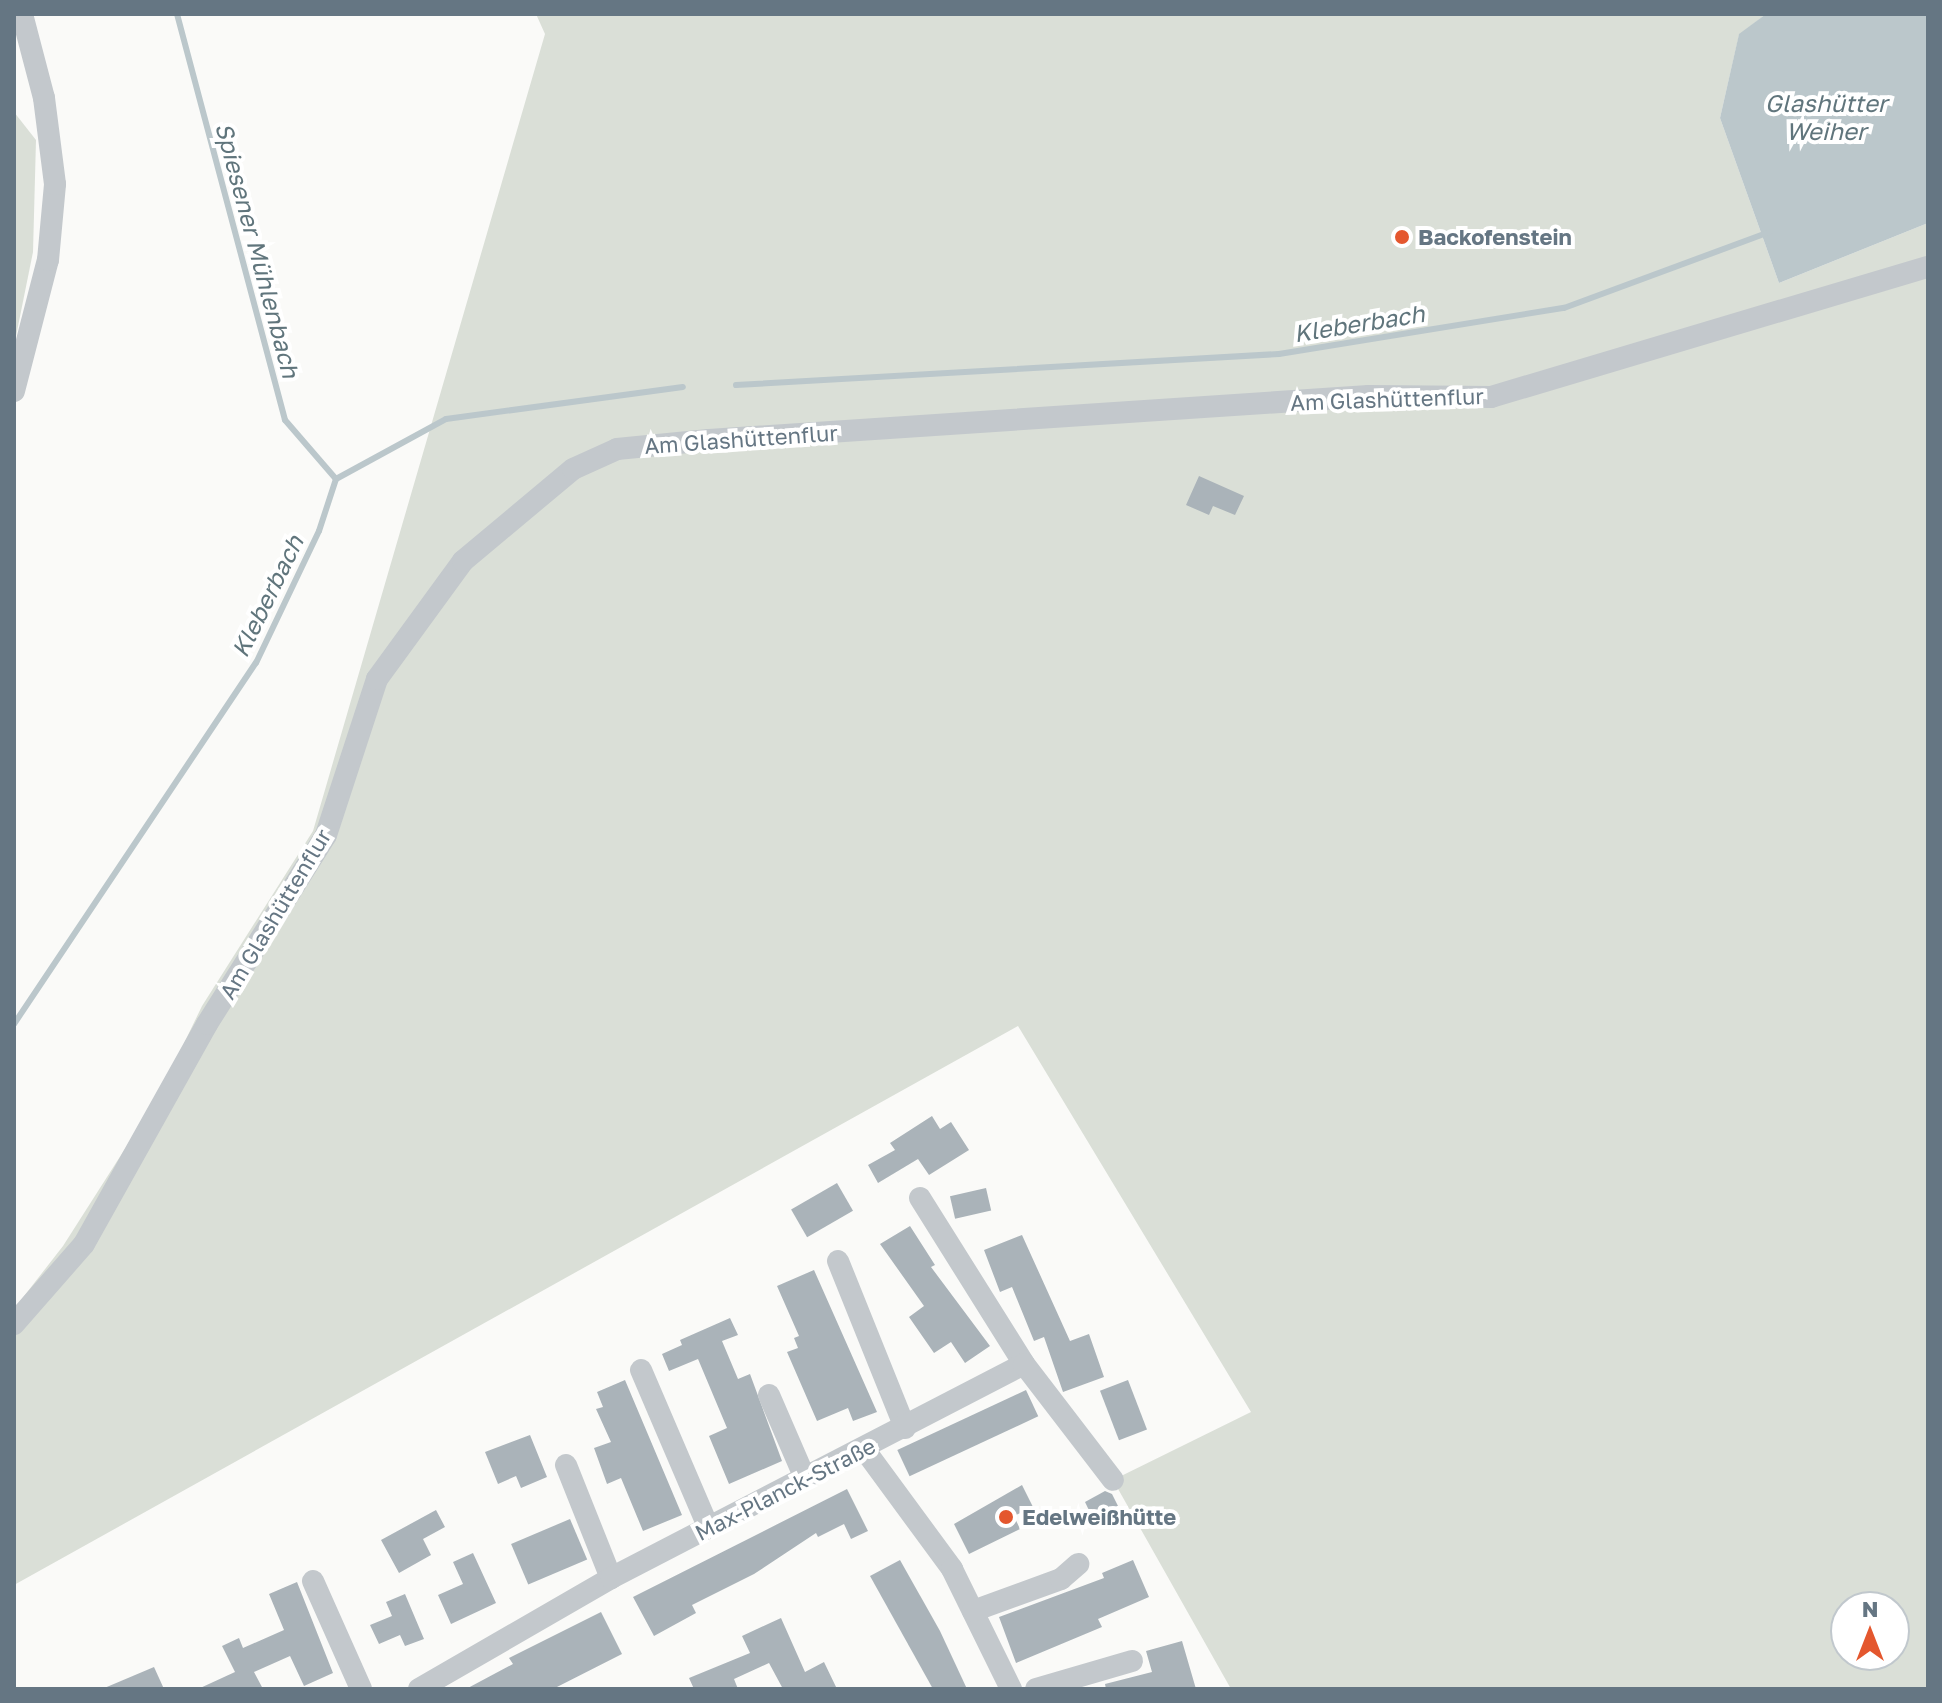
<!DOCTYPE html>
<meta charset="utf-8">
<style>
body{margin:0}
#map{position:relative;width:1942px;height:1703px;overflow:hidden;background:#fafaf8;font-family:"Golos Text",sans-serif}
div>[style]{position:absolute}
.green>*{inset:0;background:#dadfd7}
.water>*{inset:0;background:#bbc7cb}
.stream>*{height:6px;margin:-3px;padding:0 3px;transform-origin:3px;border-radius:3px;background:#bbc7cb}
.building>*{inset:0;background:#aab3b9;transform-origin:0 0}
.minor>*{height:22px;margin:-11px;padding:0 11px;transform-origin:11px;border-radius:11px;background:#c3c8cc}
.dots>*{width:22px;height:22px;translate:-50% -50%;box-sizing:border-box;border:4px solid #fff;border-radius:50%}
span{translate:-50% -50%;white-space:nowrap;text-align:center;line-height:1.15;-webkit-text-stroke:8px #fff;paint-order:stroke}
.poi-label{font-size:22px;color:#657683;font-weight:700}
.left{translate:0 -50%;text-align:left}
.street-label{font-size:22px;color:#657683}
.water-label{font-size:24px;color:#60757c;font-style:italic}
.frame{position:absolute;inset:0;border:16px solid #657683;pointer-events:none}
.north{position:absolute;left:1830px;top:1591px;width:80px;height:80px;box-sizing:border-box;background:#fff;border:2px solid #c1c8cd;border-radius:50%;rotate:0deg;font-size:22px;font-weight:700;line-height:32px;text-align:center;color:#657683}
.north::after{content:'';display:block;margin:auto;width:28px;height:36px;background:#e4572e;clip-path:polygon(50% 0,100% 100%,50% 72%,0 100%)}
</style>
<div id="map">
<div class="green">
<i style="clip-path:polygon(evenodd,536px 14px,1766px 14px,1739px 35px,1720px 118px,1779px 283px,1928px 223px,1928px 1689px,1231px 1689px,1113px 1480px,1251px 1412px,1018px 1026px,14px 1585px,14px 1309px,63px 1246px,158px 1097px,202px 1006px,313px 831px,545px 34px,536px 14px,1846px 1607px,1894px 1607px,1894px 1655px,1846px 1655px,1846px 1607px)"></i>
<i style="clip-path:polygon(14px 112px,36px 140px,33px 252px,14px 346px)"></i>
</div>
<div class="water">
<i style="clip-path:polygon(1766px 14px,1928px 14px,1928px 223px,1779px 283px,1720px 118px,1739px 34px)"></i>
</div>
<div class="stream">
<i style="left:177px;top:14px;width:420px;rotate:75.1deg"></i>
<i style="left:285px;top:420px;width:78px;rotate:49.2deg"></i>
<i style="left:736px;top:385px;width:544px;rotate:-3.27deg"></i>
<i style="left:1279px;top:354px;width:289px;rotate:-9.2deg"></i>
<i style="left:1564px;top:308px;width:219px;rotate:-20.3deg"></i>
<i style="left:14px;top:1024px;width:435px;rotate:-56.2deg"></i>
<i style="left:256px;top:663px;width:146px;rotate:-64.5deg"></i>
<i style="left:319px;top:531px;width:55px;rotate:-71.9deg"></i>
<i style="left:336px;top:479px;width:125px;rotate:-28.6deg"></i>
<i style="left:446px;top:419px;width:239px;rotate:-7.7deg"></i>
</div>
<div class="building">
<i style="clip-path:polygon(1199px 476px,1244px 496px,1235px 515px,1213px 506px,1209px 515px,1186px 505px)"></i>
<i style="clip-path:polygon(932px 1116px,940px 1129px,951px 1122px,969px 1150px,929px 1175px,918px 1159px,878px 1183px,868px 1165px,895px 1150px,890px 1143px)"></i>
<i style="left:837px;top:1183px;width:32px;height:53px;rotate:60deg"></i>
<i style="left:986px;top:1188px;width:23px;height:37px;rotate:77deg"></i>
<i style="clip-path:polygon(910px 1226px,935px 1265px,931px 1267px,990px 1346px,965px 1363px,951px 1342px,934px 1353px,909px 1317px,924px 1306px,880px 1244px)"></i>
<i style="clip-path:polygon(1022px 1235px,1070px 1341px,1089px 1334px,1104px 1377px,1063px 1392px,1044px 1337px,1034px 1341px,1012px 1287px,1000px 1292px,984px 1250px)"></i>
<i style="clip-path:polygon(814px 1270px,877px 1412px,853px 1421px,848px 1408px,817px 1421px,787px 1352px,798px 1348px,794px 1338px,799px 1336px,777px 1286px)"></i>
<i style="clip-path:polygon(730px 1318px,738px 1335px,722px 1341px,738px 1379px,750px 1374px,782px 1461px,729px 1484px,709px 1436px,727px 1428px,698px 1359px,669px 1371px,662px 1354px,682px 1345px,680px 1340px)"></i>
<i style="clip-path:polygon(625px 1380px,682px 1515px,643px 1531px,621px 1478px,607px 1484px,594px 1448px,611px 1442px,596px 1409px,603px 1407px,597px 1392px)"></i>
<i style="left:1128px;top:1380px;width:53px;height:30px;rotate:69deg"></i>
<i style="left:1026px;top:1390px;width:29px;height:142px;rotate:65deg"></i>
<i style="clip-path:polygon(530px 1435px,547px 1477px,521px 1488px,516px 1476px,498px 1484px,485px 1452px)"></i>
<i style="clip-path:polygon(1022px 1485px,1033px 1507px,1014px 1516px,1020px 1529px,969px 1554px,954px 1524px)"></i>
<i style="clip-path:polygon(847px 1489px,868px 1531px,851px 1539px,844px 1524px,818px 1537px,816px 1533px,754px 1574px,692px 1605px,696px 1613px,654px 1636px,633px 1597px)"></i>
<i style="clip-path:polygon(1105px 1491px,1112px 1494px,1122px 1514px,1097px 1527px,1085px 1502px)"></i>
<i style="clip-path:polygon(436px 1510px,445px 1527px,423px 1539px,431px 1555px,399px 1573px,381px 1540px)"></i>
<i style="left:570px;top:1519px;width:44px;height:64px;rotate:67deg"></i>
<i style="clip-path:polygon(473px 1553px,496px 1603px,451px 1624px,438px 1595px,463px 1584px,453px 1562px)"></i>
<i style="clip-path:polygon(900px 1560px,940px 1631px,967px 1689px,933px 1689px,870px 1576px)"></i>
<i style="clip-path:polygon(1133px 1560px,1149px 1597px,1098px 1619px,1102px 1627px,1016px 1663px,999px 1617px,1104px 1578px,1102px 1573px)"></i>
<i style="clip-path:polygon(297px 1582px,333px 1673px,304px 1686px,290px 1656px,254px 1672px,263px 1689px,198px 1689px,235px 1672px,222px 1646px,239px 1638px,243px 1648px,284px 1630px,269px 1594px)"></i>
<i style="clip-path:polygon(405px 1594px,424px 1639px,405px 1646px,400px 1635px,379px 1644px,370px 1625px,392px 1616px,386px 1602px)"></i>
<i style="clip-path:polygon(601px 1612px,622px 1654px,553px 1689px,466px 1689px,513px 1664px,509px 1658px)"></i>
<i style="clip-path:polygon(781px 1618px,805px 1672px,824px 1662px,837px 1689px,783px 1689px,769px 1663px,734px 1679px,738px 1689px,694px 1689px,689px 1678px,750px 1653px,742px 1636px)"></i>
<i style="clip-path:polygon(1182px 1641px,1196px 1689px,1106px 1689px,1105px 1684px,1152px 1672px,1146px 1651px)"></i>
<i style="clip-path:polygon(154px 1667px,164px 1689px,102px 1689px)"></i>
</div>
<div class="minor">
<i style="left:14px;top:391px;width:135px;rotate:-75.5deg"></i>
<i style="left:48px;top:260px;width:76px;rotate:-84.7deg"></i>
<i style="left:55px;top:184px;width:87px;rotate:-97.3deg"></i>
<i style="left:44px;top:98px;width:87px;rotate:-104.7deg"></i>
<i style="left:920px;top:1198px;width:196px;rotate:57.9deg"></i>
<i style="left:838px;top:1261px;width:180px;rotate:68.1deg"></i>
<i style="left:14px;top:1324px;width:106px;rotate:-48.8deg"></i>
<i style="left:84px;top:1244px;width:252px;rotate:-60.8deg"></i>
<i style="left:207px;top:1024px;width:223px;rotate:-57.8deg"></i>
<i style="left:326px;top:835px;width:164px;rotate:-71.9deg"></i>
<i style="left:377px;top:679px;width:146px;rotate:-53.9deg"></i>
<i style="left:463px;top:561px;width:143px;rotate:-39.9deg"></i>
<i style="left:573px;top:469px;width:48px;rotate:-24.4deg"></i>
<i style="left:617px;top:449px;width:92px;rotate:-5.6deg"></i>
<i style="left:709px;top:440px;width:661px;rotate:-3.81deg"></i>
<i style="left:1369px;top:396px;width:122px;rotate:0.5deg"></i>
<i style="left:1491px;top:397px;width:456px;rotate:-16.6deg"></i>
<i style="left:641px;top:1370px;width:170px;rotate:66.8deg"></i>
<i style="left:769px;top:1395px;width:88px;rotate:66.6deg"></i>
<i style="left:864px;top:1449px;width:149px;rotate:53.7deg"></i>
<i style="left:952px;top:1569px;width:134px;rotate:63.8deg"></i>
<i style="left:566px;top:1465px;width:122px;rotate:68.3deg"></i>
<i style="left:313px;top:1581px;width:118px;rotate:66deg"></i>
<i style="left:973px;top:1611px;width:94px;rotate:-20deg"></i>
<i style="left:1061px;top:1579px;width:23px;rotate:-41deg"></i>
<i style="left:419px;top:1689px;width:222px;rotate:-30deg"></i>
<i style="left:611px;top:1578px;width:465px;rotate:-27.4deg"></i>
<i style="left:1024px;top:1364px;width:146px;rotate:52.5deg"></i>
<i style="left:1036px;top:1689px;width:100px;rotate:-16.3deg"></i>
</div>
<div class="dots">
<i style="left:1402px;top:237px;background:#e4572e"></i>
<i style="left:1006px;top:1517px;background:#e4572e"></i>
</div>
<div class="poi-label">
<span class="left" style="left:1418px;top:237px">Backofenstein</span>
<span class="left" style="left:1022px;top:1517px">Edelweißhütte</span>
</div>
<div class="street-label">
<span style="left:1387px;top:399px;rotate:-2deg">Am Glashüttenflur</span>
<span style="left:741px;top:439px;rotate:-4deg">Am Glashüttenflur</span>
<span style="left:275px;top:914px;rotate:-59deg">Am Glashüttenflur</span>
<span style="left:785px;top:1489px;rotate:-27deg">Max-Planck-Straße</span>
</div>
<div class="water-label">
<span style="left:1826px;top:117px">Glashütter<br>Weiher</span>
<span style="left:258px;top:250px;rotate:75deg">Spiesener Mühlenbach</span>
<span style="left:1359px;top:323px;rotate:-9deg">Kleberbach</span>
<span style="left:267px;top:596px;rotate:-64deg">Kleberbach</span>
</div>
<div class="frame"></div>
<div class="north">N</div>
</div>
